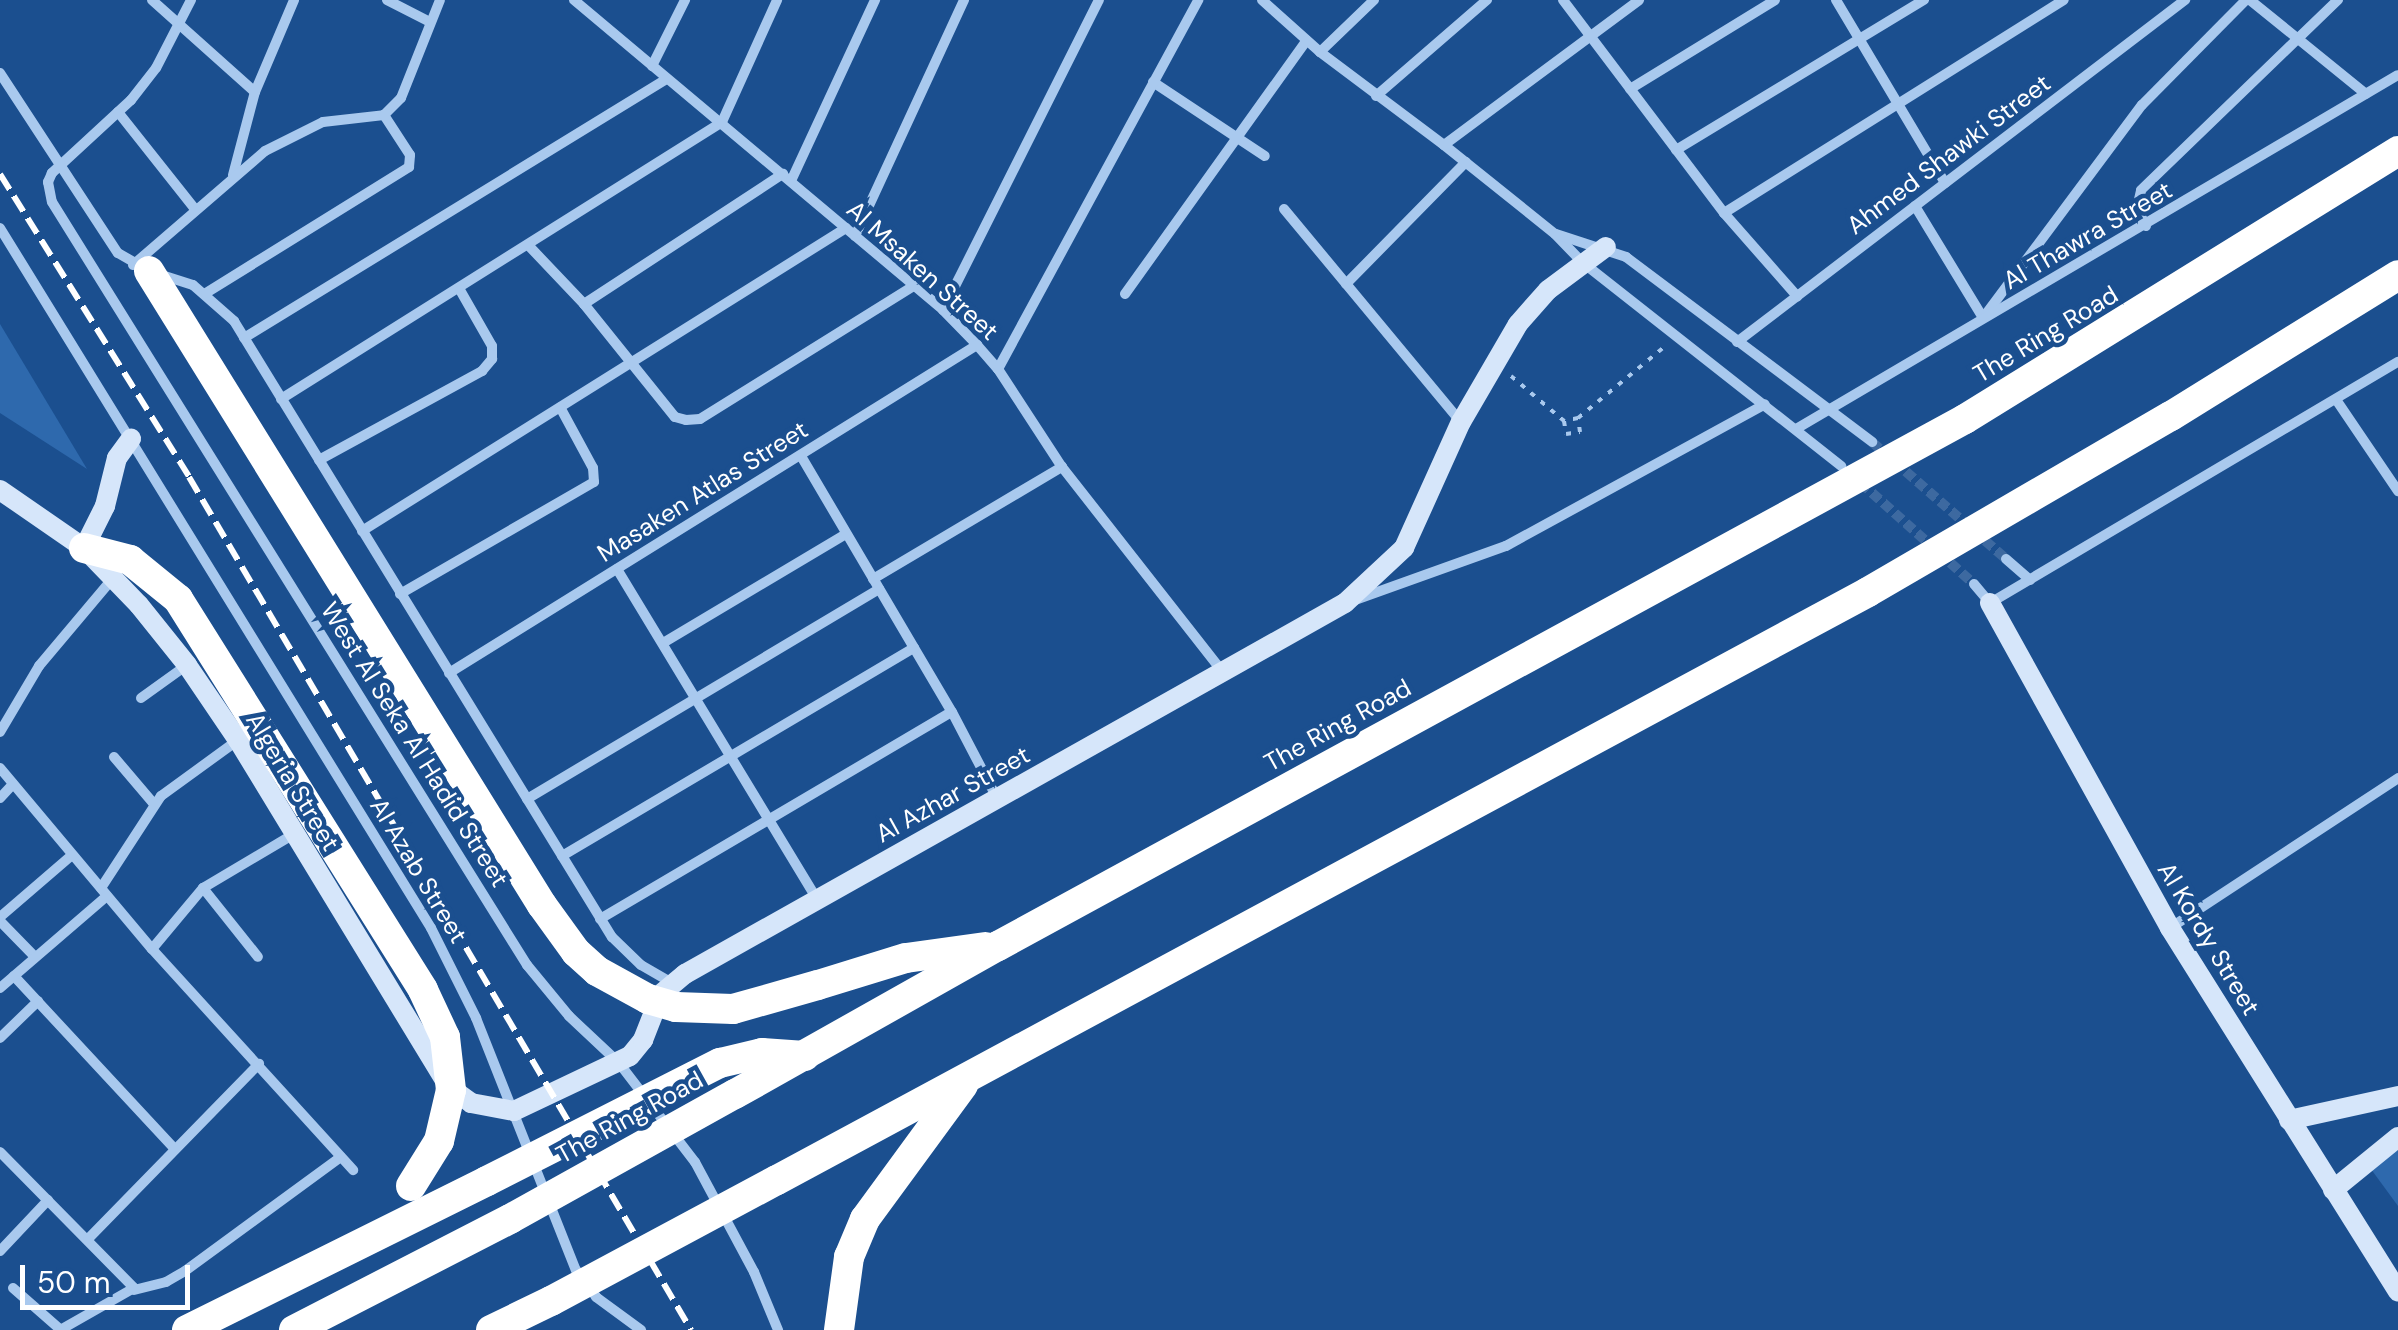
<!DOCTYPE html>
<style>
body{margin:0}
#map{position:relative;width:2398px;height:1330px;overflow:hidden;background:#1b4f8f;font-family:"DM Sans",sans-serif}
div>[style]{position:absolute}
.green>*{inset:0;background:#2e69ad}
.street-tunnel>*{height:10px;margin-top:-5px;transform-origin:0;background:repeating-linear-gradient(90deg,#3d69a0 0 10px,transparent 0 15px)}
.path>*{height:4px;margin-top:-2px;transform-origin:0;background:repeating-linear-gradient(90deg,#a9c9ee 0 5px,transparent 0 13px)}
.street>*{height:10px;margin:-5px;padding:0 5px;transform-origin:5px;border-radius:5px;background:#a9c9ee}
.secondary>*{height:20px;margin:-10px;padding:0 10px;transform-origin:10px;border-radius:10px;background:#d6e6fa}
.highway>*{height:30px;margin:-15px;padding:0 15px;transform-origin:15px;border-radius:15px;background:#fff}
.rail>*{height:6px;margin-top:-3px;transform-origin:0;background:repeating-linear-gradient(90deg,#fff 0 18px,transparent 0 26px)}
.highway-bridge>*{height:30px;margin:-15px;padding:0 15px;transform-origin:15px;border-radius:15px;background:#fff}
span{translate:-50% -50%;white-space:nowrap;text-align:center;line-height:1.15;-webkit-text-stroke:9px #1b4f8f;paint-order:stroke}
.street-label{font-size:25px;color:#fff}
.scale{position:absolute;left:20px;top:1265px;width:170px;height:45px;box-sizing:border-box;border:5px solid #fff;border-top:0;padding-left:12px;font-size:30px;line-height:35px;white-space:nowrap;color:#fff;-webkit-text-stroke:8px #1b4f8f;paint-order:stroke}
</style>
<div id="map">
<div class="green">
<i style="clip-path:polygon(0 324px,87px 469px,0 413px)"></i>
<i style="clip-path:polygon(2398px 1150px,2398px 1206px,2368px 1165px)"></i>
</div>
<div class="street-tunnel">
<i style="left:1872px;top:442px;width:178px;rotate:41.1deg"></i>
<i style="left:1861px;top:483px;width:152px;rotate:41.8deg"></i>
</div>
<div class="path">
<i style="left:1511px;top:376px;width:70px;rotate:40.3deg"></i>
<i style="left:1564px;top:421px;width:13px;rotate:81deg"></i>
<i style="left:1566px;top:434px;width:14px;rotate:-8deg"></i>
<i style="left:1580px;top:432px;width:14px;rotate:-98deg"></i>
<i style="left:1578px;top:418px;width:14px;rotate:168deg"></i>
<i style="left:1578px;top:418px;width:110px;rotate:-39.5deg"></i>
</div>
<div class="street">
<i style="left:152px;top:0;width:138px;rotate:41.8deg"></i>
<i style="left:191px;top:0;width:76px;rotate:117.2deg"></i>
<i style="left:156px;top:68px;width:41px;rotate:128deg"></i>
<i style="left:131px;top:100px;width:108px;rotate:137.3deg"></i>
<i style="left:52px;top:173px;width:10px;rotate:114deg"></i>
<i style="left:48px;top:182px;width:20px;rotate:79deg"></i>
<i style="left:52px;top:202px;width:899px;rotate:58.1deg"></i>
<i style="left:527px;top:965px;width:66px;rotate:50.5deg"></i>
<i style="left:569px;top:1016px;width:69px;rotate:43.2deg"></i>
<i style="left:619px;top:1063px;width:125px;rotate:52.5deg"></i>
<i style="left:695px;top:1162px;width:125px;rotate:61.8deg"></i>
<i style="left:754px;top:1272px;width:63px;rotate:67.5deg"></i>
<i style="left:387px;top:0;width:48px;rotate:27.1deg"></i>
<i style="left:574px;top:0;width:482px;rotate:40deg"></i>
<i style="left:943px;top:310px;width:49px;rotate:45.8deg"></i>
<i style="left:977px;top:345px;width:32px;rotate:49deg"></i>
<i style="left:998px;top:369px;width:117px;rotate:56.9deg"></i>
<i style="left:1062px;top:467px;width:259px;rotate:51.9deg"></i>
<i style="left:1262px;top:0;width:78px;rotate:41.9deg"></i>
<i style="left:1320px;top:52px;width:155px;rotate:36.9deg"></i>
<i style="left:1444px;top:145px;width:142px;rotate:38.7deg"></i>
<i style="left:1555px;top:234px;width:39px;rotate:46deg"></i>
<i style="left:1582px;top:262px;width:330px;rotate:38.2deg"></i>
<i style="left:1563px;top:0;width:267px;rotate:52.9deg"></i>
<i style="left:1724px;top:213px;width:111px;rotate:48.7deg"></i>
<i style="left:1836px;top:0;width:213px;rotate:59.2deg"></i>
<i style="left:2250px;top:0;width:149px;rotate:39deg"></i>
<i style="left:1320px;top:52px;width:75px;rotate:-43.9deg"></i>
<i style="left:652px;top:66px;width:74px;rotate:-63.4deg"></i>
<i style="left:0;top:73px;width:215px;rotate:56.8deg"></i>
<i style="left:118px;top:253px;width:36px;rotate:30deg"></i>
<i style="left:149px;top:271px;width:46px;rotate:17.7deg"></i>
<i style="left:193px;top:285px;width:55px;rotate:41.3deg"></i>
<i style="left:234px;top:321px;width:723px;rotate:58.47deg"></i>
<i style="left:612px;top:937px;width:40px;rotate:44deg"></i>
<i style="left:641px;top:965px;width:36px;rotate:30deg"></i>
<i style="left:1153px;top:82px;width:134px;rotate:33.5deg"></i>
<i style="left:1630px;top:89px;width:170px;rotate:-31.5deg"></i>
<i style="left:1376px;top:96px;width:147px;rotate:-40.9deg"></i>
<i style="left:118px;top:112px;width:124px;rotate:51.6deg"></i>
<i style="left:1444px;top:145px;width:243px;rotate:-36.6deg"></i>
<i style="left:1676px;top:150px;width:290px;rotate:-31.2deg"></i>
<i style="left:233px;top:175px;width:86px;rotate:-75.2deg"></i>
<i style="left:255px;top:92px;width:100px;rotate:-67deg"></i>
<i style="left:791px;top:181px;width:200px;rotate:-65.1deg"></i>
<i style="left:1915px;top:206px;width:131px;rotate:58.7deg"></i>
<i style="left:1983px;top:318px;width:266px;rotate:-53.3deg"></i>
<i style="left:2142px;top:105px;width:148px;rotate:-45.3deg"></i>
<i style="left:1284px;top:209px;width:276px;rotate:50.3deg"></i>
<i style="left:1724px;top:213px;width:401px;rotate:-32.1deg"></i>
<i style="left:2146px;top:226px;width:20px;rotate:-117deg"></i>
<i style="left:2137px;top:208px;width:18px;rotate:-77deg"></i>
<i style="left:2141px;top:190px;width:274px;rotate:-44deg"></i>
<i style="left:0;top:228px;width:822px;rotate:58.38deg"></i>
<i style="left:431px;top:928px;width:101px;rotate:63.4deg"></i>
<i style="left:476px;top:1018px;width:271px;rotate:68.4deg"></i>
<i style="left:576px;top:1270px;width:34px;rotate:53deg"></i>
<i style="left:596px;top:1297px;width:56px;rotate:36.3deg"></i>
<i style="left:1556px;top:234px;width:74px;rotate:18.2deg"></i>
<i style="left:1626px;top:257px;width:308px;rotate:36.9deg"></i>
<i style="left:855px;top:236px;width:260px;rotate:-65.2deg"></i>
<i style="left:529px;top:246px;width:80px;rotate:46.5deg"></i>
<i style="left:584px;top:304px;width:145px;rotate:51.2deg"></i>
<i style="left:675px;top:417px;width:11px;rotate:15deg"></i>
<i style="left:686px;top:420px;width:14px;rotate:-4deg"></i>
<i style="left:700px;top:419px;width:252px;rotate:-31.9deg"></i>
<i style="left:133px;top:265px;width:174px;rotate:-40.8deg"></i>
<i style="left:265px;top:151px;width:65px;rotate:-26.6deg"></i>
<i style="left:323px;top:122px;width:61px;rotate:-6.5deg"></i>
<i style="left:384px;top:115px;width:24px;rotate:-45deg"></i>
<i style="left:401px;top:98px;width:105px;rotate:-68.3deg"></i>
<i style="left:1346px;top:284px;width:171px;rotate:-45.5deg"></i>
<i style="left:206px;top:293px;width:239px;rotate:-31.8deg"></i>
<i style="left:409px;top:167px;width:12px;rotate:-85deg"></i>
<i style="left:410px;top:155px;width:48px;rotate:-123deg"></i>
<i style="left:1125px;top:294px;width:312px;rotate:-54.4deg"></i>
<i style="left:584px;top:304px;width:238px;rotate:-33.2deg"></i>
<i style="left:943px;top:310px;width:347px;rotate:-63.3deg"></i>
<i style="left:244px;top:338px;width:496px;rotate:-31.5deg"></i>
<i style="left:1737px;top:342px;width:564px;rotate:-37.36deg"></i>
<i style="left:998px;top:369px;width:420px;rotate:-61.5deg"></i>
<i style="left:281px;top:399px;width:521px;rotate:-32.13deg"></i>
<i style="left:722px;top:122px;width:134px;rotate:-65.7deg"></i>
<i style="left:2337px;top:401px;width:109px;rotate:55.9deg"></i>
<i style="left:1796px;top:429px;width:698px;rotate:-30.46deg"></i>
<i style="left:801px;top:456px;width:297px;rotate:59.5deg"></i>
<i style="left:952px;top:712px;width:97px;rotate:62.4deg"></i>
<i style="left:319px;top:460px;width:186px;rotate:-28.6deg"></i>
<i style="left:482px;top:371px;width:16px;rotate:-50deg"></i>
<i style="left:492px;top:359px;width:13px;rotate:-90deg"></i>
<i style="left:492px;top:346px;width:64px;rotate:-119.7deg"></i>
<i style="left:362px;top:531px;width:571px;rotate:-32.05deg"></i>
<i style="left:2006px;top:559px;width:32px;rotate:41deg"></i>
<i style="left:617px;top:569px;width:386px;rotate:58.8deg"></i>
<i style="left:873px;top:579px;width:220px;rotate:-30.7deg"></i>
<i style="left:1974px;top:584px;width:25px;rotate:50deg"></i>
<i style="left:1990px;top:603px;width:474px;rotate:-30.6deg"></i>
<i style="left:400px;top:594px;width:224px;rotate:-30deg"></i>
<i style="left:594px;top:482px;width:14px;rotate:-94deg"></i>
<i style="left:593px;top:468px;width:69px;rotate:-118.4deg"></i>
<i style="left:1355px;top:600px;width:160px;rotate:-19.7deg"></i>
<i style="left:1506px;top:546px;width:295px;rotate:-28.7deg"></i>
<i style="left:663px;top:643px;width:213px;rotate:-30.8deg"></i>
<i style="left:449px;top:673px;width:622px;rotate:-31.85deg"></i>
<i style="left:141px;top:698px;width:57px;rotate:-35.7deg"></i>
<i style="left:0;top:732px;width:77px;rotate:-59.4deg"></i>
<i style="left:39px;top:666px;width:115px;rotate:-49.9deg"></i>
<i style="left:114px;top:757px;width:62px;rotate:49.6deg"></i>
<i style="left:0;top:768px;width:236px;rotate:50deg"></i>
<i style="left:152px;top:949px;width:299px;rotate:47.7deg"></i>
<i style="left:0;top:798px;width:19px;rotate:-47deg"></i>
<i style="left:527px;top:799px;width:410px;rotate:-30.8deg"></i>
<i style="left:562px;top:856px;width:409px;rotate:-30.6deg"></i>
<i style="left:101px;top:888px;width:110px;rotate:-56.9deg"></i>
<i style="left:161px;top:796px;width:95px;rotate:-36deg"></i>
<i style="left:203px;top:888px;width:88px;rotate:51.4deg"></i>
<i style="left:0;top:917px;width:95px;rotate:-40.7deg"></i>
<i style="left:600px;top:919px;width:408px;rotate:-30.5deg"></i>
<i style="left:0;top:921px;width:50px;rotate:45.8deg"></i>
<i style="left:2170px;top:928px;width:273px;rotate:-33.3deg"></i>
<i style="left:152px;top:949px;width:80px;rotate:-50.1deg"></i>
<i style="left:203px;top:888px;width:106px;rotate:-30.7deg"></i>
<i style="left:14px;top:976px;width:235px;rotate:47.1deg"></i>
<i style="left:0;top:988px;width:141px;rotate:-40.7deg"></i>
<i style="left:0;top:1038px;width:53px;rotate:-44.2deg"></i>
<i style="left:0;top:1152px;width:191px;rotate:45.4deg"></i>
<i style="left:134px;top:1288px;width:85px;rotate:150.4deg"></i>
<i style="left:88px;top:1239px;width:245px;rotate:-45.7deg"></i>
<i style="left:0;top:1251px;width:70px;rotate:-46.7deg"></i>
<i style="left:13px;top:1288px;width:64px;rotate:41.2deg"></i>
<i style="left:134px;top:1290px;width:33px;rotate:-14deg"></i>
<i style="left:166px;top:1282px;width:22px;rotate:-30deg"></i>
<i style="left:185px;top:1271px;width:193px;rotate:-36.2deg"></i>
</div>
<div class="secondary">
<i style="left:0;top:490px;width:102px;rotate:34.6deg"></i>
<i style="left:84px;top:548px;width:79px;rotate:46deg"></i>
<i style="left:139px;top:605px;width:77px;rotate:51.3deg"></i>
<i style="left:187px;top:665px;width:91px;rotate:55.8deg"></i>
<i style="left:238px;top:740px;width:405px;rotate:58.7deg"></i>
<i style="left:448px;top:1086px;width:29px;rotate:36deg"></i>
<i style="left:471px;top:1103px;width:44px;rotate:10.5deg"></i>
<i style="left:514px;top:1111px;width:128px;rotate:-25.4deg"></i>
<i style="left:630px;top:1056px;width:21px;rotate:-51deg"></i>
<i style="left:643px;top:1040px;width:49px;rotate:-68.6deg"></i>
<i style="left:661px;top:994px;width:31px;rotate:-40deg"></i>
<i style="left:685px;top:974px;width:757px;rotate:-29.34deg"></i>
<i style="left:1345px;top:603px;width:81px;rotate:-43deg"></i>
<i style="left:1404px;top:548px;width:138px;rotate:-65.7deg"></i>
<i style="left:1461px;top:422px;width:113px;rotate:-59.8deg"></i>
<i style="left:1518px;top:324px;width:45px;rotate:-48.6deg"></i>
<i style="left:1548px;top:290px;width:72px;rotate:-36.6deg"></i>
<i style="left:84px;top:548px;width:47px;rotate:-63.4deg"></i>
<i style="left:105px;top:506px;width:49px;rotate:-76deg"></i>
<i style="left:117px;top:458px;width:24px;rotate:-54deg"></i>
<i style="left:1990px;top:603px;width:372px;rotate:61deg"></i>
<i style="left:2170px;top:928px;width:429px;rotate:57.9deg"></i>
<i style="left:2289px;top:1120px;width:112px;rotate:-12.4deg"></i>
<i style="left:2333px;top:1190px;width:84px;rotate:-39.2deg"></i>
</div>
<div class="highway">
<i style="left:149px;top:271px;width:746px;rotate:58.21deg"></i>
<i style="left:84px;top:548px;width:48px;rotate:14.6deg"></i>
<i style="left:130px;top:560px;width:62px;rotate:39.1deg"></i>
<i style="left:178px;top:599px;width:461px;rotate:57.9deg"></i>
<i style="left:818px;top:985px;width:92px;rotate:-17.1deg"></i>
<i style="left:906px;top:958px;width:80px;rotate:-7.9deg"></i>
<i style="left:720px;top:1063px;width:43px;rotate:-13.4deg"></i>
<i style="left:762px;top:1053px;width:43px;rotate:4deg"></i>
<i style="left:735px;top:1094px;width:302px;rotate:-29.4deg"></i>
<i style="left:998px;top:946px;width:1101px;rotate:-28.59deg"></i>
<i style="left:1965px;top:419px;width:509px;rotate:-31.75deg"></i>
<i style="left:777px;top:1180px;width:1239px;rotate:-28.32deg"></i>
<i style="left:1868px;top:592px;width:350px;rotate:-30.2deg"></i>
<i style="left:2171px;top:416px;width:267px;rotate:-31.8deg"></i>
<i style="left:187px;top:1330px;width:335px;rotate:-26.4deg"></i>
<i style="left:294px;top:1330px;width:243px;rotate:-27.2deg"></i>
<i style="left:491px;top:1330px;width:67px;rotate:-25.8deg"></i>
<i style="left:839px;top:1330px;width:74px;rotate:-82.2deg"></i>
<i style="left:849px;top:1257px;width:41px;rotate:-67.2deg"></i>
<i style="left:865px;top:1219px;width:166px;rotate:-53.8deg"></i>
</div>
<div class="rail">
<i style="left:0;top:174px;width:357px;rotate:58deg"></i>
<i style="left:189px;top:477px;width:990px;rotate:59.52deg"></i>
</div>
<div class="highway-bridge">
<i style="left:542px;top:905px;width:58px;rotate:54.1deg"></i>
<i style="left:576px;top:952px;width:28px;rotate:42deg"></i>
<i style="left:597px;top:971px;width:58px;rotate:28.8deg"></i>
<i style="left:648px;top:999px;width:29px;rotate:16deg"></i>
<i style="left:676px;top:1007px;width:57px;rotate:2deg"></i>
<i style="left:733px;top:1009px;width:88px;rotate:-15.8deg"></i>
<i style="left:487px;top:1181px;width:261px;rotate:-26.9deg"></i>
<i style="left:411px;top:1186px;width:53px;rotate:-58.1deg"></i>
<i style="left:439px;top:1141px;width:52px;rotate:-76.8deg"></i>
<i style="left:451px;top:1090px;width:53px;rotate:-96.5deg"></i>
<i style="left:445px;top:1037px;width:52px;rotate:-115.1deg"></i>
<i style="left:510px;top:1219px;width:257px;rotate:-29.1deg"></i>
<i style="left:551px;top:1301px;width:256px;rotate:-28.2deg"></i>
</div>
<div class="street-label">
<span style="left:1949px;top:155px;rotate:-37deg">Ahmed Shawki Street</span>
<span style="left:2088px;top:236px;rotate:-30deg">Al Thawra Street</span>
<span style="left:922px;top:271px;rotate:42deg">Al Msaken Street</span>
<span style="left:2046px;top:335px;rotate:-31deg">The Ring Road</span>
<span style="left:703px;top:492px;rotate:-32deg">Masaken Atlas Street</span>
<span style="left:1338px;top:726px;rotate:-29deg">The Ring Road</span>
<span style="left:414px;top:745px;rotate:58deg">West Al Seka Al Hadid Street</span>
<span style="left:292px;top:782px;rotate:59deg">Algeria Street</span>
<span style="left:953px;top:795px;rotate:-29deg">Al Azhar Street</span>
<span style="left:418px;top:871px;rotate:59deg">Al Azab Street</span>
<span style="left:2208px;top:939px;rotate:59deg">Al Kordy Street</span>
<span style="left:630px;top:1118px;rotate:-29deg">The Ring Road</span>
</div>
<div class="scale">50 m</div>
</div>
